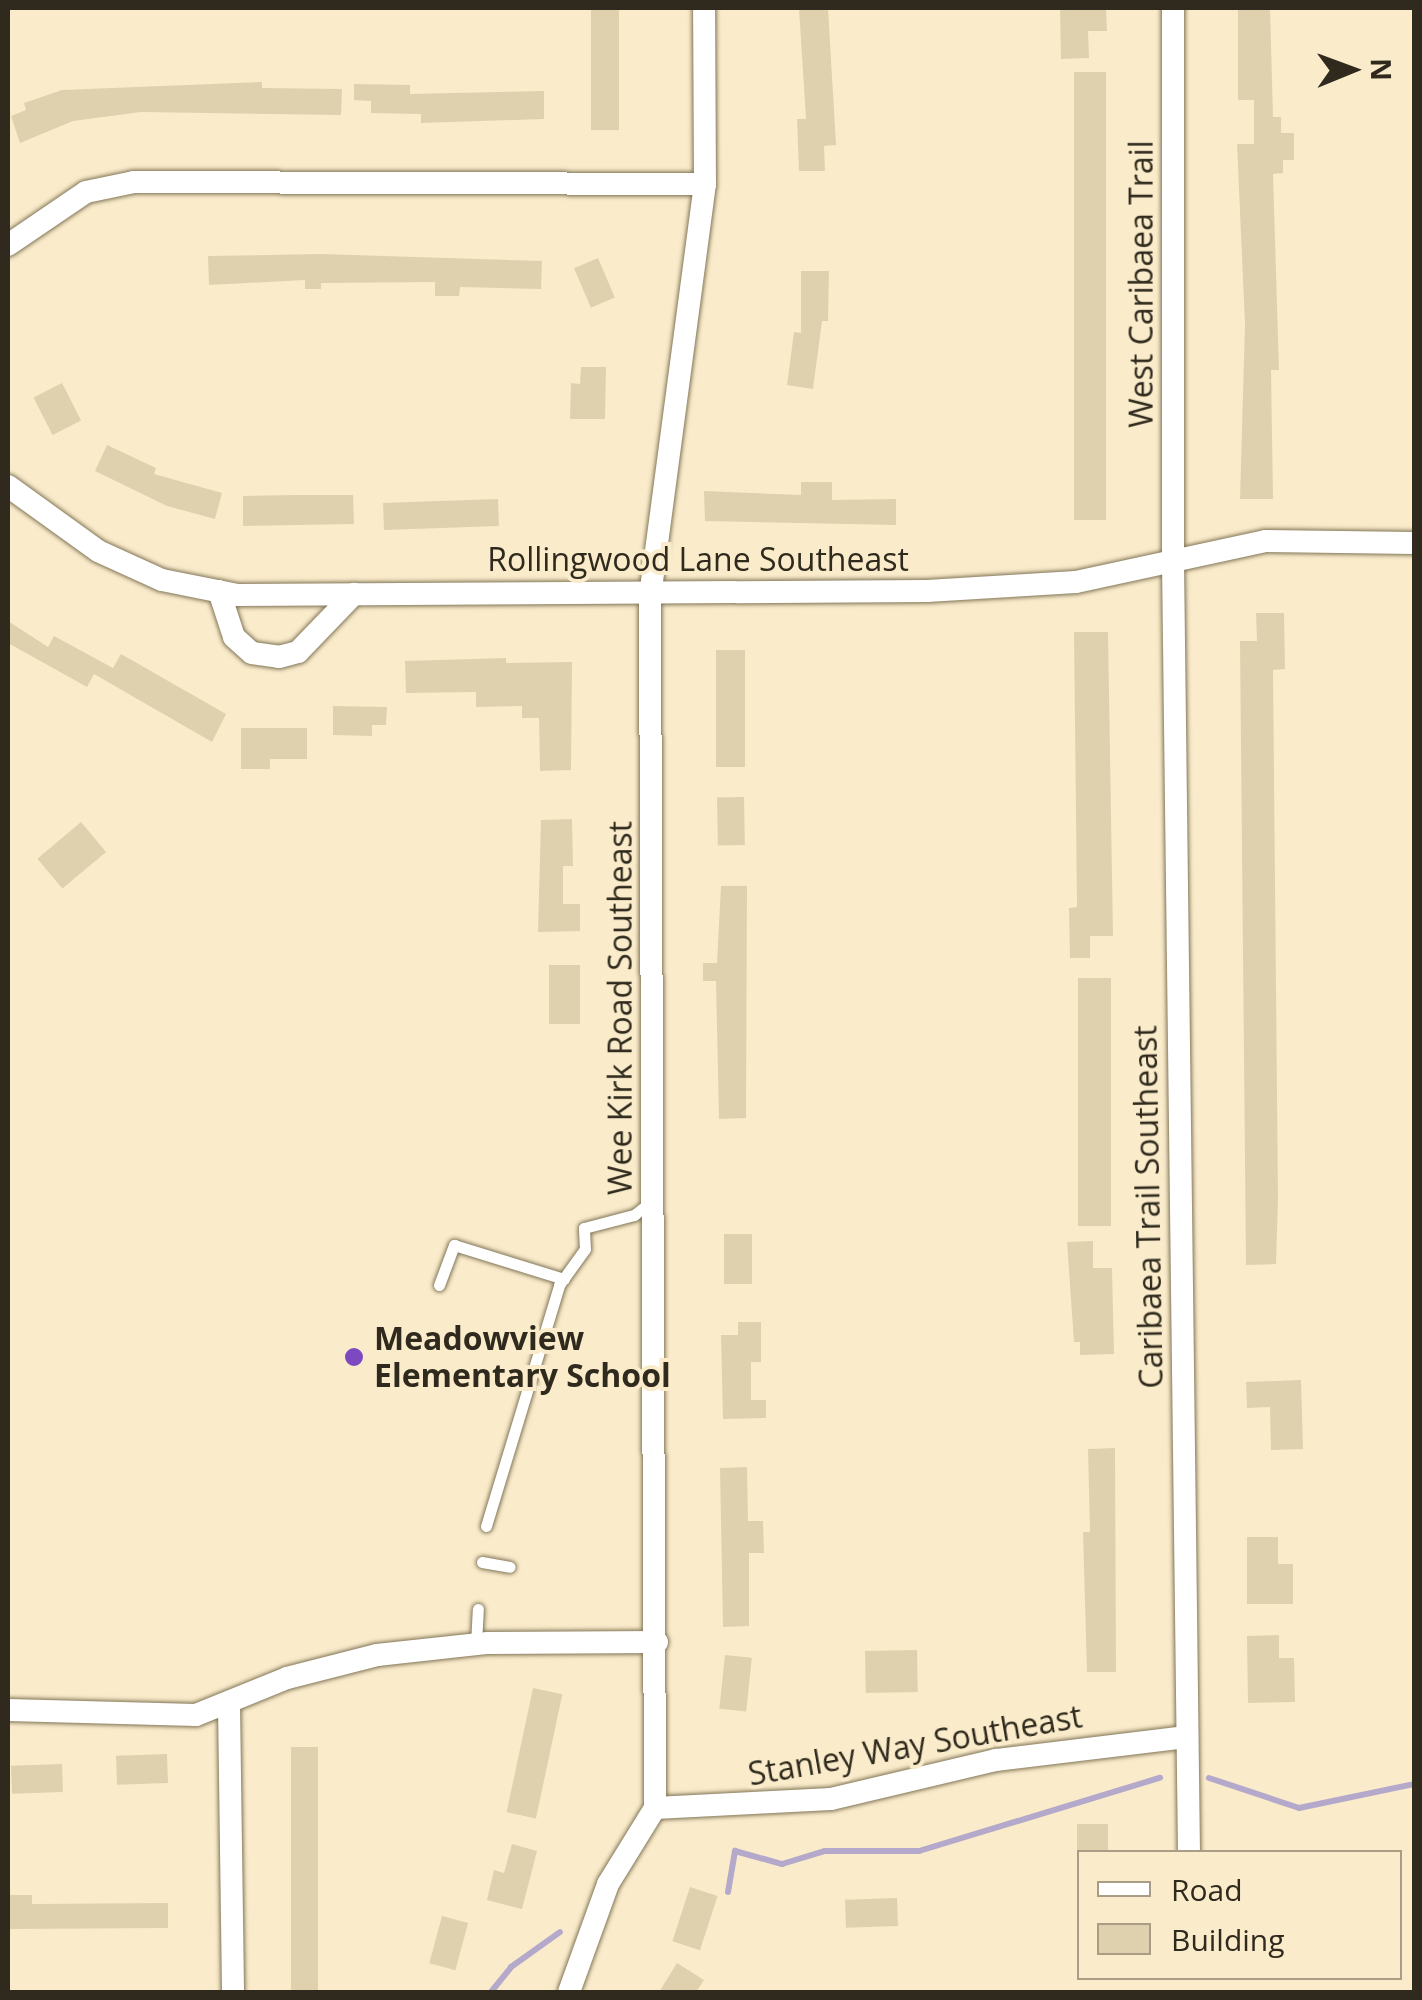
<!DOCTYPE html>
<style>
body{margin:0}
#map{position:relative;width:1422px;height:2000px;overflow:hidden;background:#faeccb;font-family:"Open Sans",sans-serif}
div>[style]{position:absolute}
.stream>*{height:6px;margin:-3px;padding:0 3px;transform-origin:3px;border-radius:3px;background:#b4a9ca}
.building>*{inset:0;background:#dfd1ae;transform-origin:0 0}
.roads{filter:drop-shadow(0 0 2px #827658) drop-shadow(0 0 2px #827658)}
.lane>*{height:11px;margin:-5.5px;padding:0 5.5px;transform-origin:5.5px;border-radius:5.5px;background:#fff}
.street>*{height:22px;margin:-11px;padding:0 11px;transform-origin:11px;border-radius:11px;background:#fff}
.dots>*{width:28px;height:28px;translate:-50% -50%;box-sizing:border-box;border:5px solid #faeccb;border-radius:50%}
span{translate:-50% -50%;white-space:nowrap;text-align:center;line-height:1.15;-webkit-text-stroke:8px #faeccb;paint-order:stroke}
.street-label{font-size:32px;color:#2f2a1d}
.poi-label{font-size:32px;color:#2f2a1d;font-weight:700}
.left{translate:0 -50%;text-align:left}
.frame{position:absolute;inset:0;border:10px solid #2f2a1d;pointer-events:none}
.legend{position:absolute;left:1077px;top:1850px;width:325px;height:130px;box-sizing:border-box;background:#faeccb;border:2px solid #a99e85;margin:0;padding:12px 18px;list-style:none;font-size:30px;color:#2f2a1d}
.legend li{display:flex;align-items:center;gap:20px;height:50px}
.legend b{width:50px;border:2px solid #a99e85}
.north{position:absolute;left:1302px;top:20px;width:100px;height:100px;-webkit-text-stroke:8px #faeccb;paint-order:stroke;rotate:89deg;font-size:28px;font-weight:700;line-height:40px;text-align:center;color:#2f2a1d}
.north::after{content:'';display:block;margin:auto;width:35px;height:45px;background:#2f2a1d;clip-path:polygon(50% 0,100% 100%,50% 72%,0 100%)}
</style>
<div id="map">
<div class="stream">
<i style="left:1209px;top:1778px;width:95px;rotate:18.4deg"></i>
<i style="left:1299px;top:1808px;width:117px;rotate:-11.8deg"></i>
<i style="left:728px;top:1892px;width:42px;rotate:-80.3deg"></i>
<i style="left:735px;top:1851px;width:49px;rotate:15.5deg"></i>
<i style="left:782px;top:1864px;width:45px;rotate:-16.8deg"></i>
<i style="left:825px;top:1851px;width:94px"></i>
<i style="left:919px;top:1851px;width:252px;rotate:-16.9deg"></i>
<i style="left:491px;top:1992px;width:32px;rotate:-51deg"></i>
<i style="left:511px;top:1967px;width:60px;rotate:-35.5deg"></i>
</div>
<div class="building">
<i style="left:591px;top:8px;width:28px;height:122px"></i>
<i style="clip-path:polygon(799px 8px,828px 8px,836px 145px,824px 146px,825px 171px,799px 171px,797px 119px,806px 119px)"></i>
<i style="clip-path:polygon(1060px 8px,1106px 8px,1107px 31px,1088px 31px,1089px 58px,1061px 59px)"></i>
<i style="clip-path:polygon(1238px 8px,1270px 8px,1273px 117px,1281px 117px,1281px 133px,1294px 133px,1294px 160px,1283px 160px,1283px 173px,1273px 174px,1279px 370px,1271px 370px,1273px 499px,1240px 499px,1245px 324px,1237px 144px,1254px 144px,1254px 100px,1238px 100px)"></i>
<i style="left:1074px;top:72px;width:32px;height:448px"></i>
<i style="clip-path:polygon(262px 82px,262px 88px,342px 89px,341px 115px,141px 112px,73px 121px,20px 143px,11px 116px,26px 110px,24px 103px,62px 90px)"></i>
<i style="clip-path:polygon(354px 84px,410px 85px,410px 94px,544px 91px,544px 119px,421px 123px,421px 114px,371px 113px,371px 101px,354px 100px)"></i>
<i style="clip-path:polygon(321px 254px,542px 261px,541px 289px,460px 287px,459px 296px,435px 296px,435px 282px,321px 283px,321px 289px,305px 289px,305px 280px,209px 285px,208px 256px)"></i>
<i style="left:598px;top:258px;width:43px;height:26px;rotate:67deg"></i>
<i style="clip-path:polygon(801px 271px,829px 271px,828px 321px,822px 321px,813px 389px,787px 385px,794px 332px,801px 333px)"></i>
<i style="clip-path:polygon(581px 367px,606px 367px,605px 419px,570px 419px,571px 383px,580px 384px)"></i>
<i style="left:62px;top:383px;width:42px;height:32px;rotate:63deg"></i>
<i style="clip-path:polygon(107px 445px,156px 468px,154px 474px,222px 493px,215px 519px,167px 506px,95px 471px)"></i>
<i style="clip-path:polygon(801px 482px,832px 482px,832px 500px,896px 499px,896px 525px,705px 521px,704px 491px,801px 495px)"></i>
<i style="clip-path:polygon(296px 495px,353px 495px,354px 524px,243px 526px,243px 496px)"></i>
<i style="left:498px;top:499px;width:27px;height:115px;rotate:88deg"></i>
<i style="clip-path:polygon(1256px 613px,1284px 613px,1285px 669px,1273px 670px,1278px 1199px,1276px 1264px,1246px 1265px,1240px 641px,1257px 641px)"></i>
<i style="clip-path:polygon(8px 621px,48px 647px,54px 636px,113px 668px,121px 654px,226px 714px,212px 742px,94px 674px,87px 687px,8px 643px)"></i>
<i style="clip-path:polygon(1074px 632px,1108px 632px,1113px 936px,1090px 936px,1090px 958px,1070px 958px,1069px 908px,1077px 907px)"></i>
<i style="left:745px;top:650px;width:117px;height:29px;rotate:90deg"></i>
<i style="clip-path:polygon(506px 658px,506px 663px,572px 662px,571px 770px,540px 771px,539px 718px,522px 718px,522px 706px,476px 707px,476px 692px,406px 693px,405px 661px)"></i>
<i style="clip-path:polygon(333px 706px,387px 707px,386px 725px,372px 725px,372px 736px,333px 735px)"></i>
<i style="clip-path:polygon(241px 728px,307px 728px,307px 759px,270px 759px,270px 769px,241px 769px)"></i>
<i style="left:744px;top:797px;width:48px;height:27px;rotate:89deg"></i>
<i style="clip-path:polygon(572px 819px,573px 866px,563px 866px,563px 904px,580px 904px,580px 931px,538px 932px,541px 820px)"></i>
<i style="left:81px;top:822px;width:39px;height:57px;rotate:50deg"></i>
<i style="clip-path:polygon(721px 886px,747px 886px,746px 1118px,719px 1119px,716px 981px,703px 981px,703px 963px,717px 963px)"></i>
<i style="left:549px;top:965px;width:31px;height:59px"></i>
<i style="left:1078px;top:978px;width:33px;height:248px"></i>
<i style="left:724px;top:1234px;width:28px;height:50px"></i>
<i style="clip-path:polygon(1093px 1241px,1093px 1268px,1112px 1268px,1114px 1354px,1080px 1355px,1080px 1342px,1074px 1342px,1067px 1242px)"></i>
<i style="clip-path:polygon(738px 1322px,761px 1322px,761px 1362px,751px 1362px,751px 1400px,766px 1400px,766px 1418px,723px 1419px,721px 1335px,738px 1335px)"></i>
<i style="clip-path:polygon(1301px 1380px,1303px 1449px,1271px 1450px,1270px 1407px,1247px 1408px,1246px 1382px)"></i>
<i style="clip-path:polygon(1115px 1448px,1116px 1672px,1087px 1672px,1083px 1532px,1090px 1532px,1088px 1449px)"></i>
<i style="clip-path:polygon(747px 1467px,748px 1521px,763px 1521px,764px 1553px,749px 1553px,749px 1626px,723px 1627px,720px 1468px)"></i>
<i style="clip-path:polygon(1247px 1537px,1278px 1537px,1278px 1564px,1293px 1564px,1293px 1604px,1247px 1604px)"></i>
<i style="clip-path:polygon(1279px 1635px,1279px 1658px,1294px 1658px,1295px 1702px,1248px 1703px,1247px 1636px)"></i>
<i style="left:917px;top:1650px;width:42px;height:52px;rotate:89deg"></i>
<i style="left:725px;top:1655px;width:27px;height:54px;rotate:6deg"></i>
<i style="left:533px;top:1688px;width:30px;height:127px;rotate:12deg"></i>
<i style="left:291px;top:1747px;width:27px;height:245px"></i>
<i style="left:167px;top:1754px;width:29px;height:51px;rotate:88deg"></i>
<i style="left:62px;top:1764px;width:28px;height:51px;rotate:88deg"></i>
<i style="left:1077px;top:1824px;width:31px;height:28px"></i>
<i style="clip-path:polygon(512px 1844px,537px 1851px,522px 1909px,487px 1900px,494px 1870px,504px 1873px)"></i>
<i style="left:690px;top:1887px;width:29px;height:57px;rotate:18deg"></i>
<i style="clip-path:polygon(8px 1895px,32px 1895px,32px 1904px,168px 1903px,168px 1928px,8px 1929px)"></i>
<i style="left:897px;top:1898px;width:28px;height:52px;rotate:88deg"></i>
<i style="left:442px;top:1916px;width:27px;height:49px;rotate:15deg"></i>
<i style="clip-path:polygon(677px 1963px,704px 1980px,696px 1992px,659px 1992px)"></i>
</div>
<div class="roads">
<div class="lane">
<i style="left:439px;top:1285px;width:43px;rotate:-69.4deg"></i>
<i style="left:454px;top:1245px;width:115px;rotate:17.2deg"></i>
<i style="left:486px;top:1526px;width:252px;rotate:-73.1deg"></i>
<i style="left:559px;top:1285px;width:44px;rotate:-54.2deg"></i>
<i style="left:585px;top:1249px;width:21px;rotate:-93deg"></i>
<i style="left:584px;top:1228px;width:52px;rotate:-14.6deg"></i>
<i style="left:634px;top:1215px;width:23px;rotate:-38deg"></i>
<i style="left:482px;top:1562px;width:28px;rotate:10deg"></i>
<i style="left:476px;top:1644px;width:35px;rotate:-87deg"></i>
</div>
<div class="street">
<i style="left:1173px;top:8px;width:554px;rotate:90deg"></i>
<i style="left:1173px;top:562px;width:1290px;rotate:89.29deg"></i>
<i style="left:8px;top:245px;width:94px;rotate:-34.2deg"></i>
<i style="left:86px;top:192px;width:49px;rotate:-11.8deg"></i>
<i style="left:134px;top:182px;width:571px;rotate:0.2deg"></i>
<i style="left:8px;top:486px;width:111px;rotate:35.8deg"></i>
<i style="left:98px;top:551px;width:70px;rotate:24.4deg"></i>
<i style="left:162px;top:580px;width:76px;rotate:11.3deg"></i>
<i style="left:237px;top:595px;width:690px;rotate:-0.33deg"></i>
<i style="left:927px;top:591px;width:149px;rotate:-3.5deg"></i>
<i style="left:1076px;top:582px;width:194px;rotate:-12.2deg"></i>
<i style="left:1266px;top:541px;width:148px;rotate:0.8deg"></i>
<i style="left:219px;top:591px;width:48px;rotate:71.9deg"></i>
<i style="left:234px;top:637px;width:24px;rotate:42deg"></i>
<i style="left:252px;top:653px;width:27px;rotate:8deg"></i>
<i style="left:279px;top:657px;width:20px;rotate:-15deg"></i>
<i style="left:298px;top:652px;width:81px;rotate:-46deg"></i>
<i style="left:229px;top:1704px;width:288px;rotate:89.2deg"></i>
<i style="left:8px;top:1710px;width:188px;rotate:1.5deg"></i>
<i style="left:196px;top:1715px;width:98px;rotate:-22.1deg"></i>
<i style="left:287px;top:1678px;width:93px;rotate:-14.3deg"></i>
<i style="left:377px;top:1655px;width:112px;rotate:-6.2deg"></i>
<i style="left:488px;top:1643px;width:169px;rotate:-0.3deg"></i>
<i style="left:655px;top:1808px;width:176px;rotate:-2.9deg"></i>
<i style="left:831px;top:1799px;width:170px;rotate:-13.3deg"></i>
<i style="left:996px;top:1760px;width:191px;rotate:-6.9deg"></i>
<i style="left:569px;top:1992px;width:115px;rotate:-70.1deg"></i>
<i style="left:608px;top:1884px;width:89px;rotate:-58.3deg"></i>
<i style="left:655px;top:1808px;width:1212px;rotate:-90.24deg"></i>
<i style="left:650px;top:596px;width:416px;rotate:-82.4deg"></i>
<i style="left:705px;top:184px;width:176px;rotate:-90.3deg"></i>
</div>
</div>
<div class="dots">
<i style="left:354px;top:1357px;background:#7c49c0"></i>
</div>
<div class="street-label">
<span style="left:1141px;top:284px;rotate:-90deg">West Caribaea Trail</span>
<span style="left:698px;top:559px">Rollingwood Lane Southeast</span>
<span style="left:620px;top:1008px;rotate:-90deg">Wee Kirk Road Southeast</span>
<span style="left:1148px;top:1207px;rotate:-91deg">Caribaea Trail Southeast</span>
<span style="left:915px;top:1745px;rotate:-10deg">Stanley Way Southeast</span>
</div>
<div class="poi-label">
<span class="left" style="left:374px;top:1357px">Meadowview<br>Elementary School</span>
</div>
<div class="frame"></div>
<ul class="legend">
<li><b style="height:12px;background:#fff"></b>Road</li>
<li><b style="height:28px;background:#dfd1ae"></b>Building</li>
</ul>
<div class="north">N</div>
</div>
